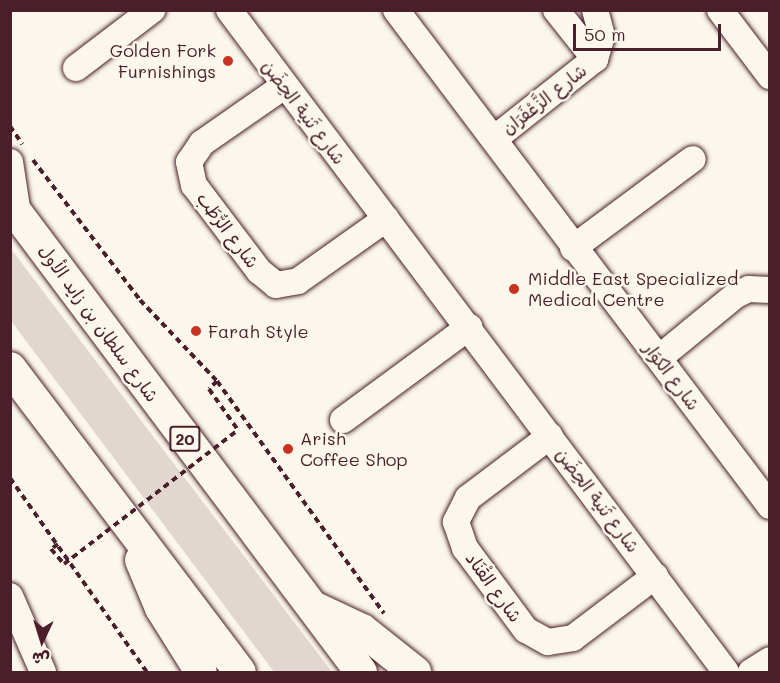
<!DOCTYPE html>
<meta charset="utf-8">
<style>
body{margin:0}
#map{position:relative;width:780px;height:683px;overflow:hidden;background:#fbf7ec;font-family:Mali,"Playpen Sans Arabic",sans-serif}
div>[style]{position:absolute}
.green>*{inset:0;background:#e2d7d0}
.path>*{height:4px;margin-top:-2px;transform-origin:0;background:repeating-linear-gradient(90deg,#4a1f2b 0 6px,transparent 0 10.5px)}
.roads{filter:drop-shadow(0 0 2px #4a1f2b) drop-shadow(0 0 2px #4a1f2b)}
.minor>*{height:26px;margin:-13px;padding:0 13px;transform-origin:13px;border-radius:13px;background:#fbf7ec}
.major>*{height:32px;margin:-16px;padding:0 16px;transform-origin:16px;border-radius:16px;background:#fbf7ec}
.path-bridge>*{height:4px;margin-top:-2px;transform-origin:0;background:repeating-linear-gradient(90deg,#4a1f2b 0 6px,transparent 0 10.5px)}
.dots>*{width:16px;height:16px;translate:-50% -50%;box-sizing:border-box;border:3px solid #fbf7ec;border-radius:50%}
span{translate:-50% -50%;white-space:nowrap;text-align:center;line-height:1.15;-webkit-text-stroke:5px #fbf7ec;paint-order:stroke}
.shield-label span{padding:2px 4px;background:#fbf7ec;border:2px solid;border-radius:4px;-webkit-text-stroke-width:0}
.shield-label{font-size:16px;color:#4a1f2b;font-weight:700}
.poi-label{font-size:18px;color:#4a1f2b}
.right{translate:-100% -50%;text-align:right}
.left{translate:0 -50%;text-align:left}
.street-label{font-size:18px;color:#4a1f2b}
.frame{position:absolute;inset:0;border:12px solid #4a1f2b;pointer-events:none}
.north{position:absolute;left:12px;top:611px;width:60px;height:60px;-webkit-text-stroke:4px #fbf7ec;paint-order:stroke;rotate:184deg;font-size:16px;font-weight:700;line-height:24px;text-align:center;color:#4a1f2b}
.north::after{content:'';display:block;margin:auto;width:21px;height:27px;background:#4a1f2b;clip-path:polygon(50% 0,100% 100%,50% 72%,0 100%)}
.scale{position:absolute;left:573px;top:24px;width:148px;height:27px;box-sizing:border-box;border:3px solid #4a1f2b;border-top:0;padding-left:8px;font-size:18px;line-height:21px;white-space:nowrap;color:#4a1f2b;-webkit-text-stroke:4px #fbf7ec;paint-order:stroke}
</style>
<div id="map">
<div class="green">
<i style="clip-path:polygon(11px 249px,332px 672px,274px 672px,11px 321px)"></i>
</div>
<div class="path">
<i style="left:10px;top:126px;width:22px;rotate:56deg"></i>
<i style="left:33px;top:160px;width:176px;rotate:52.6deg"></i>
<i style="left:140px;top:300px;width:112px;rotate:46.5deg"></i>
<i style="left:217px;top:381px;width:286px;rotate:54.3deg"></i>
<i style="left:217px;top:381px;width:11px;rotate:135deg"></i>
<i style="left:209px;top:389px;width:50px;rotate:54.7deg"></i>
<i style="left:10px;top:478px;width:237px;rotate:54.8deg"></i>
<i style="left:58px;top:544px;width:9px;rotate:144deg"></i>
<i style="left:51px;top:549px;width:20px;rotate:49deg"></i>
</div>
<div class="roads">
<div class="minor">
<i style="left:229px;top:10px;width:828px;rotate:53.1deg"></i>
<i style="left:396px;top:10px;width:621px;rotate:52.98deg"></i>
<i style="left:556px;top:10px;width:63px;rotate:51.5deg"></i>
<i style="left:720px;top:10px;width:83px;rotate:52.9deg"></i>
<i style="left:76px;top:68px;width:96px;rotate:-37.3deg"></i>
<i style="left:284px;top:86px;width:100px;rotate:145.2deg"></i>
<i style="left:202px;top:143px;width:23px;rotate:124deg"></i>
<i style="left:189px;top:162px;width:24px;rotate:78deg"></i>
<i style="left:194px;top:185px;width:108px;rotate:52.9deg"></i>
<i style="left:259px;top:271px;width:22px;rotate:39deg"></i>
<i style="left:276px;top:285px;width:22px;rotate:-10deg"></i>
<i style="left:298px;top:281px;width:108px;rotate:-35.2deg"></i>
<i style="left:494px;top:139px;width:129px;rotate:-38.4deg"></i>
<i style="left:595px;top:59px;width:24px;rotate:-73deg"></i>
<i style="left:602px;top:36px;width:27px;rotate:-105deg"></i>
<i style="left:10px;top:162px;width:53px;rotate:81.3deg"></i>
<i style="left:573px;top:248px;width:149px;rotate:-36.6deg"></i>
<i style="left:659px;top:358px;width:99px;rotate:-39.3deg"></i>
<i style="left:736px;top:295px;width:14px;rotate:-25deg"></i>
<i style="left:749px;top:289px;width:21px;rotate:3deg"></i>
<i style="left:343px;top:420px;width:157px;rotate:-36.4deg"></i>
<i style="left:550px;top:436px;width:103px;rotate:142.9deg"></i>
<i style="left:468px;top:498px;width:27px;rotate:117deg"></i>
<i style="left:456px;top:522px;width:28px;rotate:71deg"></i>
<i style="left:465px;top:548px;width:102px;rotate:53.4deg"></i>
<i style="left:526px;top:630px;width:25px;rotate:29deg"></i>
<i style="left:548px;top:642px;width:25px;rotate:-9deg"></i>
<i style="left:573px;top:638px;width:103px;rotate:-37.1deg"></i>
<i style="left:10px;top:596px;width:83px;rotate:66.5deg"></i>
<i style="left:751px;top:672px;width:22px;rotate:-32deg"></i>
</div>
<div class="major">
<i style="left:10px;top:204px;width:585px;rotate:53.13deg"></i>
<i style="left:10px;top:368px;width:381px;rotate:52.9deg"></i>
<i style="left:141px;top:560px;width:52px;rotate:67.4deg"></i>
<i style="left:161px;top:608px;width:75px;rotate:58deg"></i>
<i style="left:313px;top:607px;width:54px;rotate:25.1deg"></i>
<i style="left:362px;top:630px;width:68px;rotate:38.4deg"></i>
</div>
</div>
<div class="path-bridge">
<i style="left:64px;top:564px;width:220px;rotate:-37.6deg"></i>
</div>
<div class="dots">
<i style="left:228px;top:61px;background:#c8321e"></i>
<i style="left:514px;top:289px;background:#c8321e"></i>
<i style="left:196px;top:331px;background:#c8321e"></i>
<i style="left:288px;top:449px;background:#c8321e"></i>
</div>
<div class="shield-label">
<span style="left:185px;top:439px">20</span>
</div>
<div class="poi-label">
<span class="right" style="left:216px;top:61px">Golden Fork<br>Furnishings</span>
<span class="left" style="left:528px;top:289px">Middle East Specialized<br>Medical Centre</span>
<span class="left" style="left:208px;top:331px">Farah Style</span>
<span class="left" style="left:300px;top:449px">Arish<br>Coffee Shop</span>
</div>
<div class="street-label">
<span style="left:544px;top:99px;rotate:-38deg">شارع الزَّعْفَرَان</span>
<span style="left:304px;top:112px;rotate:53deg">شارع ثَنية الحِضَن</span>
<span style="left:228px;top:230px;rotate:53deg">شارع الرُّطَب</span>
<span style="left:99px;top:323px;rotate:54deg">شارع سلطان بن زايد الأول</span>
<span style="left:672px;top:376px;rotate:53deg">شارع الكوَار</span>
<span style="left:598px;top:500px;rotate:53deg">شارع ثَنية الحِضَن</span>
<span style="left:494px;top:587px;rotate:54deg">شارع القْنَاد</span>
</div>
<div class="frame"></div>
<div class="north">ش</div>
<div class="scale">50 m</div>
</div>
